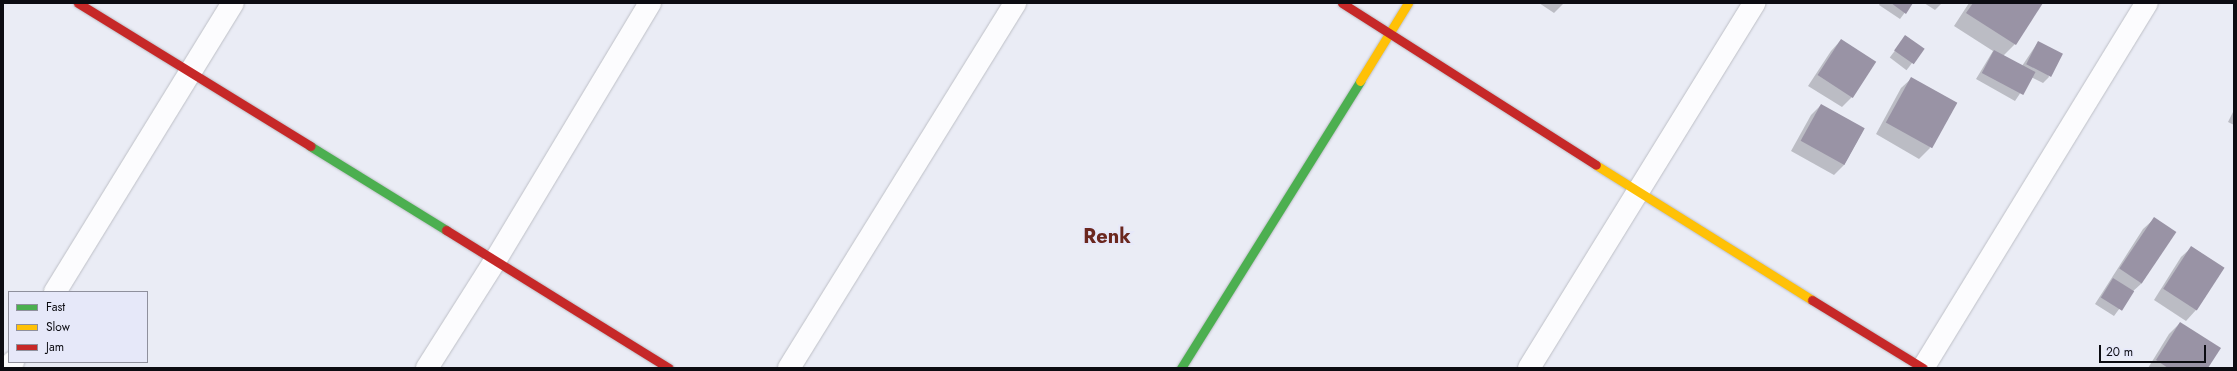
<!DOCTYPE html>
<style>
body{margin:0}
#map{position:relative;width:2237px;height:371px;overflow:hidden;background:#eaecf5;font-family:Jost,sans-serif}
div>[style]{position:absolute}
.shadow>*{inset:0;background:#0003;transform-origin:0 0}
.building>*{inset:0;background:#9993a5;transform-origin:0 0}
.roads{filter:drop-shadow(0 0 1px #bdbfc6) drop-shadow(0 0 1px #bdbfc6)}
.street>*{height:22px;margin:-11px;padding:0 11px;transform-origin:11px;border-radius:11px;background:#fcfcfe}
.fast>*{height:9px;margin:-4.5px;padding:0 4.5px;transform-origin:4.5px;border-radius:4.5px;background:#4caf50}
.slow>*{height:9px;margin:-4.5px;padding:0 4.5px;transform-origin:4.5px;border-radius:4.5px;background:#ffc107}
.jam>*{height:9px;margin:-4.5px;padding:0 4.5px;transform-origin:4.5px;border-radius:4.5px;background:#c62828}
span{translate:-50% -50%;white-space:nowrap;text-align:center;line-height:1.15;-webkit-text-stroke:4px #e6e8f9;paint-order:stroke}
.town-label{font-size:20px;color:#6b271e;font-weight:700}
.frame{position:absolute;inset:0;border:4px solid #0c0c12;pointer-events:none}
.legend{position:absolute;left:8px;top:291px;width:140px;height:72px;box-sizing:border-box;background:#e6e8f9;border:1px solid #8f909d;margin:0;padding:5px 7px;list-style:none;font-size:12px;color:#0c0c12}
.legend li{display:flex;align-items:center;gap:8px;height:20px}
.legend b{width:20px;border:1px solid #8f909d}
.scale{position:absolute;left:2099px;top:345px;width:107px;height:18px;box-sizing:border-box;border:2px solid #0c0c12;border-top:0;padding-left:5px;font-size:12px;line-height:14px;white-space:nowrap;color:#0c0c12;-webkit-text-stroke:3px #e6e8f9;paint-order:stroke}
</style>
<div id="map">
<div class="shadow">
<i style="clip-path:polygon(1539px 3px,1564px 3px,1554px 13px)"></i>
<i style="clip-path:polygon(1880px 3px,1912px 3px,1900px 19px,1879px 5px)"></i>
<i style="clip-path:polygon(1924px 3px,1942px 3px,1935px 10px)"></i>
<i style="clip-path:polygon(1969px 3px,2042px 3px,2015px 44px,2003px 56px,2022px 66px,2038px 42px,2049px 77px,2043px 83px,2031px 77px,2015px 101px,1976px 79px,1993px 51px,1954px 26px)"></i>
<i style="left:1906px;top:36px;width:21px;height:27px;rotate:37deg"></i>
<i style="clip-path:polygon(1841px 40px,1852px 97px,1842px 107px,1808px 86px,1831px 51px)"></i>
<i style="clip-path:polygon(1912px 78px,1930px 148px,1919px 159px,1876px 134px,1901px 88px)"></i>
<i style="clip-path:polygon(1821px 105px,1864px 129px,1844px 165px,1834px 175px,1791px 151px,1811px 115px)"></i>
<i style="clip-path:polygon(2234px 110px,2234px 125px,2228px 122px)"></i>
<i style="clip-path:polygon(2154px 219px,2142px 283px,2131px 293px,2114px 316px,2095px 304px,2143px 229px)"></i>
<i style="clip-path:polygon(2192px 247px,2223px 268px,2196px 310px,2186px 321px,2154px 300px,2181px 257px)"></i>
<i style="clip-path:polygon(2180px 323px,2207px 368px,2148px 368px,2169px 334px)"></i>
</div>
<div class="building">
<i style="clip-path:polygon(1891px 3px,1913px 3px,1906px 14px)"></i>
<i style="clip-path:polygon(1973px 3px,2043px 3px,2016px 45px,1966px 13px)"></i>
<i style="left:1905px;top:35px;width:24px;height:19px;rotate:35deg"></i>
<i style="left:1841px;top:39px;width:42px;height:43px;rotate:33deg"></i>
<i style="left:2038px;top:41px;width:28px;height:26px;rotate:27deg"></i>
<i style="left:1994px;top:50px;width:47px;height:26px;rotate:28deg"></i>
<i style="left:1911px;top:77px;width:53px;height:52px;rotate:29deg"></i>
<i style="left:1821px;top:104px;width:50px;height:42px;rotate:29deg"></i>
<i style="left:2154px;top:217px;width:27px;height:62px;rotate:34deg"></i>
<i style="left:2191px;top:246px;width:40px;height:51px;rotate:33deg"></i>
<i style="left:2113px;top:278px;width:25px;height:23px;rotate:32deg"></i>
<i style="clip-path:polygon(2180px 322px,2221px 348px,2208px 368px,2168px 368px,2156px 360px)"></i>
</div>
<div class="roads">
<div class="street">
<i style="left:55px;top:292px;width:339px;rotate:-58.4deg"></i>
<i style="left:9px;top:368px;width:7px;rotate:-56deg"></i>
<i style="left:427px;top:368px;width:127px;rotate:-57.6deg"></i>
<i style="left:495px;top:261px;width:301px;rotate:-59deg"></i>
<i style="left:789px;top:368px;width:429px;rotate:-58.2deg"></i>
<i style="left:1529px;top:368px;width:429px;rotate:-58.3deg"></i>
<i style="left:1923px;top:368px;width:428px;rotate:-58.5deg"></i>
</div>
<div class="fast">
<i style="left:310px;top:146px;width:160px;rotate:31.7deg"></i>
<i style="left:1181px;top:368px;width:338px;rotate:-58deg"></i>
</div>
<div class="slow">
<i style="left:1360px;top:81px;width:92px;rotate:-58.4deg"></i>
<i style="left:1596px;top:165px;width:255px;rotate:32deg"></i>
</div>
<div class="jam">
<i style="left:78px;top:3px;width:273px;rotate:31.6deg"></i>
<i style="left:1342px;top:3px;width:301px;rotate:32.5deg"></i>
<i style="left:446px;top:230px;width:262px;rotate:31.8deg"></i>
<i style="left:1812px;top:300px;width:130px;rotate:31.5deg"></i>
</div>
</div>
<div class="town-label">
<span style="left:1107px;top:236px">Renk</span>
</div>
<div class="frame"></div>
<ul class="legend">
<li><b style="height:5px;background:#4caf50"></b>Fast</li>
<li><b style="height:5px;background:#ffc107"></b>Slow</li>
<li><b style="height:5px;background:#c62828"></b>Jam</li>
</ul>
<div class="scale">20 m</div>
</div>
